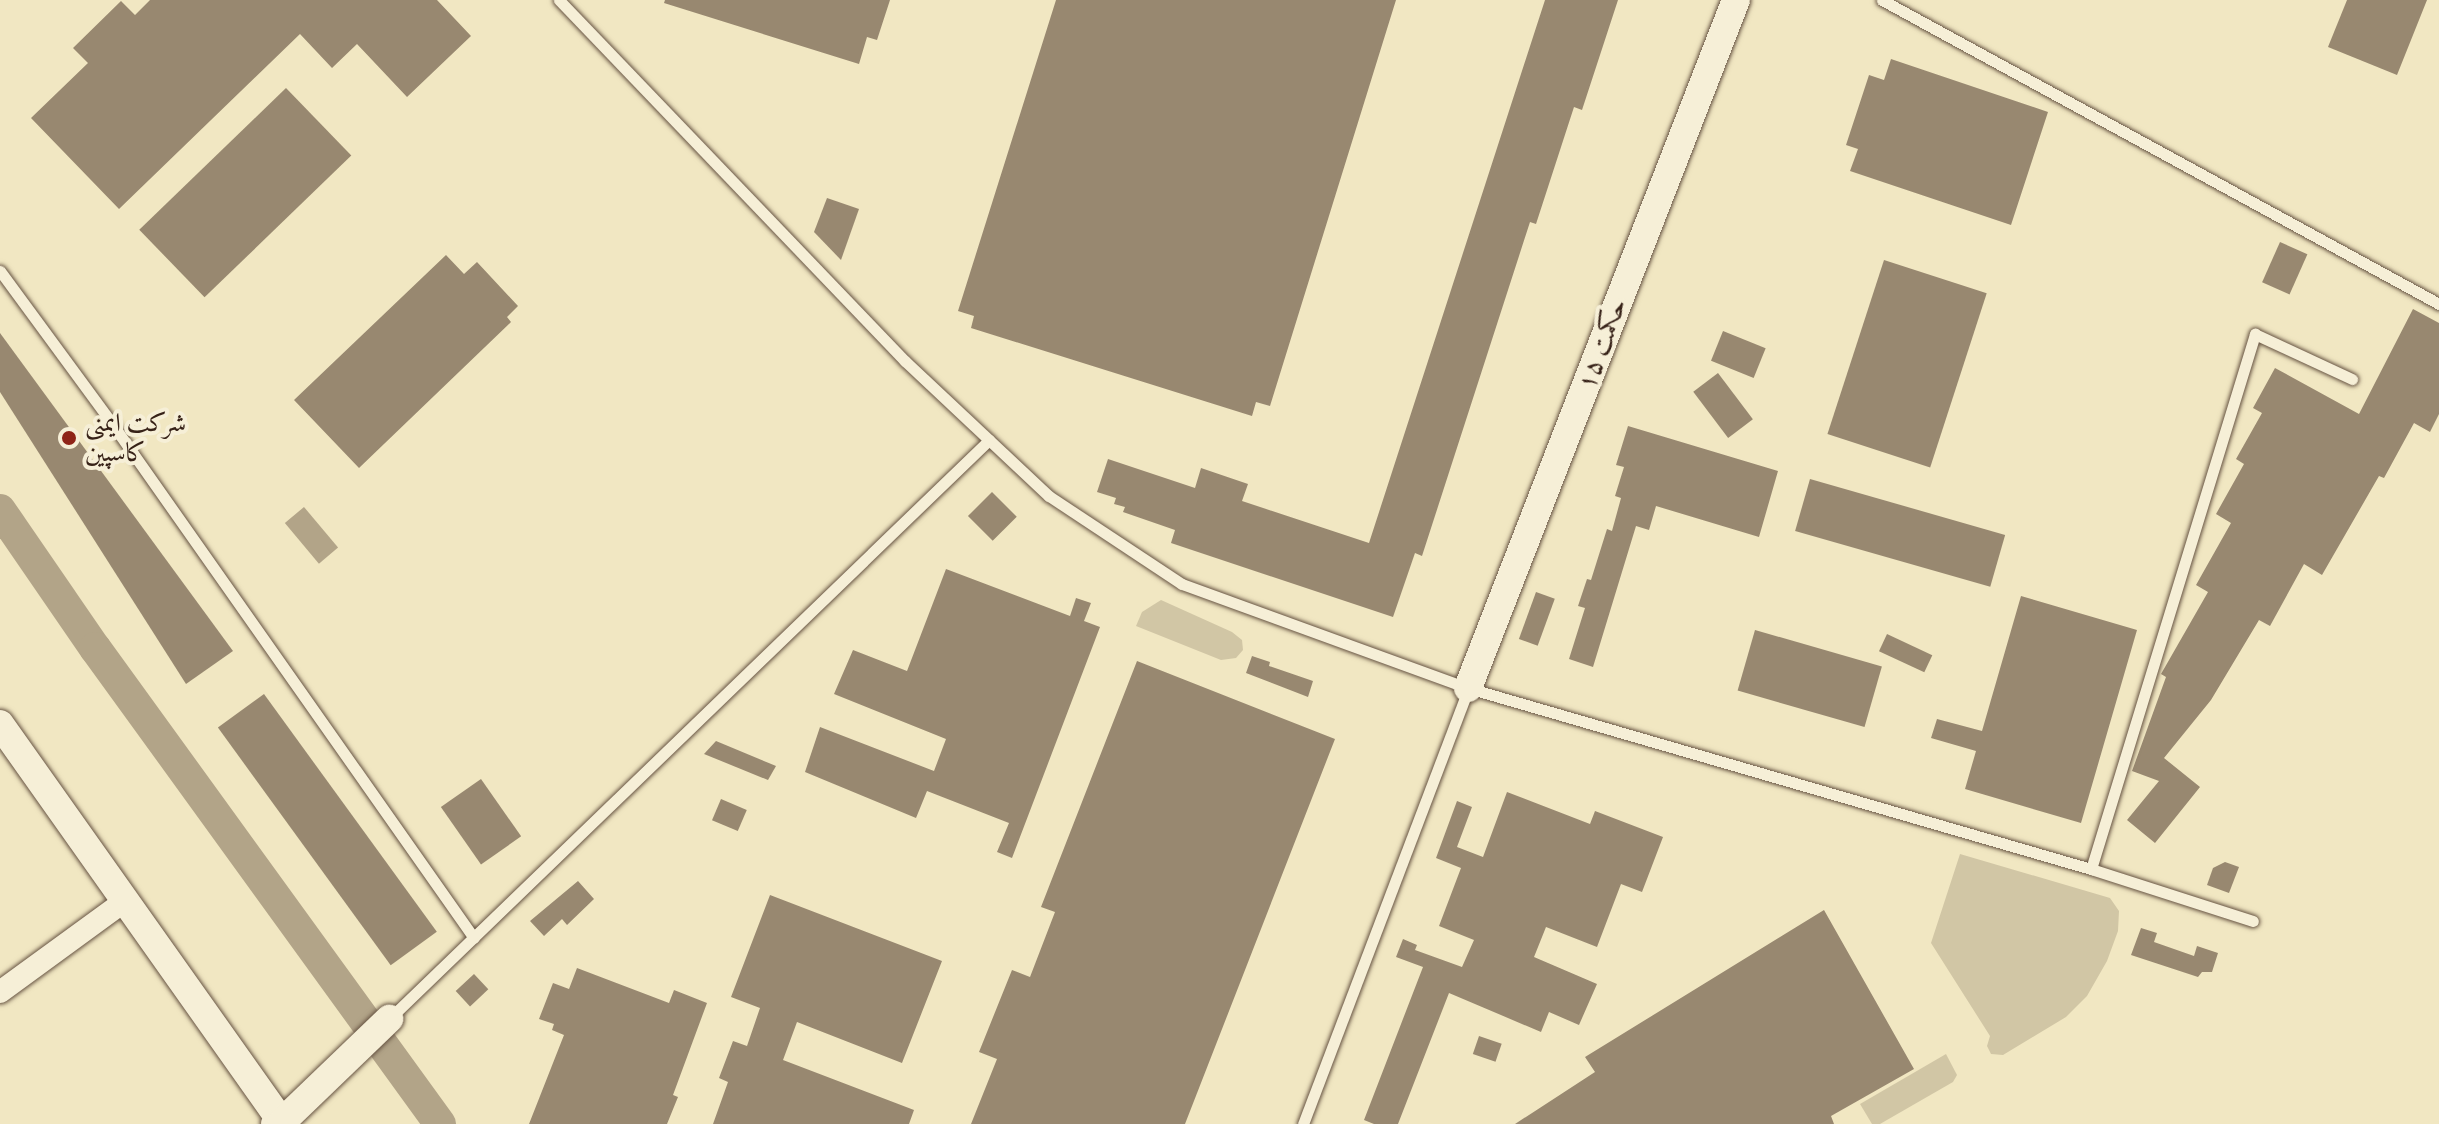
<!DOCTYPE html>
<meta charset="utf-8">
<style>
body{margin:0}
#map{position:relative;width:2439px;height:1124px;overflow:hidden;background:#f1e7c2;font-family:"IM FELL French Canon",Amiri,serif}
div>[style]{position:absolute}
.green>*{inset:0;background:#d1c6a5}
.water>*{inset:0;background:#b2a488;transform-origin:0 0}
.river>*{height:32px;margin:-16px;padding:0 16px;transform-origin:16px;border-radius:16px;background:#b2a488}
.building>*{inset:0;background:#988870;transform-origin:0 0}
.roads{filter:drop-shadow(0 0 2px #665342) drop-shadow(0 0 2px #665342)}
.service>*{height:11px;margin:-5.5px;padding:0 5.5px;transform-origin:5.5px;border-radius:5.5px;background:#f6efd7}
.minor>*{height:22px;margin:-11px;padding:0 11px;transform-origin:11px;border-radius:11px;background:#f6efd7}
.tertiary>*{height:28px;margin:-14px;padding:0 14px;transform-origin:14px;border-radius:14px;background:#f6efd7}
.dots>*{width:22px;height:22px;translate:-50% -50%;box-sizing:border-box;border:4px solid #f6efd7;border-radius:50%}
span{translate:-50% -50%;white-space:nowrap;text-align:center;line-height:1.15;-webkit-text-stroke:8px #f6efd7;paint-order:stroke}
.street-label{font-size:26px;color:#372218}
.poi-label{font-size:26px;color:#372218}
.left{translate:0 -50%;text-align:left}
</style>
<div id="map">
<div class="green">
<i style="clip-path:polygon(1161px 600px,1232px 632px,1242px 640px,1243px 650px,1236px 658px,1221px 660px,1136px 626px,1142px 612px)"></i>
<i style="clip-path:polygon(1960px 854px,2110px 898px,2119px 911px,2118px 931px,2107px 961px,2087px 996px,2066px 1017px,2003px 1055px,1991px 1054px,1987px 1046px,1990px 1036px,1931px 943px)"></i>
<i style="clip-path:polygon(1946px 1054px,1957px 1075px,1953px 1082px,1880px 1124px,1872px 1124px,1860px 1104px)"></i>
</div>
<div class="water">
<i style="left:304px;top:507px;width:53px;height:25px;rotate:50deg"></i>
</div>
<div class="river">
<i style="left:0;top:510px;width:168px;rotate:55.5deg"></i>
<i style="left:95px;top:648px;width:588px;rotate:54.07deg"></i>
</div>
<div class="building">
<i style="clip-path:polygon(150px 0,437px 0,471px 36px,407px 97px,357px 44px,332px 68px,300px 34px,119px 209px,31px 118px,88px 63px,73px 48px,121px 1px,135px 15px)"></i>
<i style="clip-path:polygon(665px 0,890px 0,877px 40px,867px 37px,859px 64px,664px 3px)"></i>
<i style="clip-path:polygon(1056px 0,1396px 0,1270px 406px,1256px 402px,1252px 416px,971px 328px,974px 316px,958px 311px)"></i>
<i style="clip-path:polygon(1545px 0,1618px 0,1582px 110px,1574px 107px,1536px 224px,1530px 222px,1422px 556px,1415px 553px,1393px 617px,1171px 543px,1175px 530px,1123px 512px,1125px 507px,1114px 504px,1116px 498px,1097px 492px,1108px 459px,1195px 488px,1201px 468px,1248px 484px,1242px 501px,1369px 543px)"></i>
<i style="clip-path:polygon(2347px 0,2427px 0,2397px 75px,2328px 47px)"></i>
<i style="clip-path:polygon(1891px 59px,2048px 112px,2011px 225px,1850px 171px,1858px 149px,1846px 145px,1869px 75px,1884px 80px)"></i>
<i style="left:286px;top:88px;width:94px;height:204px;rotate:46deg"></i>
<i style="clip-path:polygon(827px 198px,859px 209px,841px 260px,814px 232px)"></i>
<i style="left:2280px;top:242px;width:30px;height:44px;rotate:24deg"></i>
<i style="clip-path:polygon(446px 255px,464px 274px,477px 262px,518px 306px,507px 317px,511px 322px,359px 468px,294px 400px)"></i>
<i style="left:1884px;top:260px;width:108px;height:183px;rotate:18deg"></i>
<i style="clip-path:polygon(2413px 309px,2439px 323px,2439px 414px,2430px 432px,2414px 423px,2384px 478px,2379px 476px,2322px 575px,2304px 564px,2270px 626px,2259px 620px,2211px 700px,2164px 758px,2200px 787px,2155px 843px,2127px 820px,2159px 781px,2132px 771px,2166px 677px,2161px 674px,2208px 592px,2196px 585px,2231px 523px,2216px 514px,2244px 464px,2236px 459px,2262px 413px,2253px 408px,2275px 368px,2359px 414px)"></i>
<i style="left:1723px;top:331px;width:46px;height:32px;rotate:22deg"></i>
<i style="clip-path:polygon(0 333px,233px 651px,186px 684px,0 392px)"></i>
<i style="left:1718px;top:373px;width:58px;height:31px;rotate:53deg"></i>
<i style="clip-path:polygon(1628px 426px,1778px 471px,1759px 537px,1656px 506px,1649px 530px,1636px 526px,1593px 667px,1569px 659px,1585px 608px,1578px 606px,1587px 579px,1591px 580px,1607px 529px,1612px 531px,1621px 498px,1615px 496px,1624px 467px,1616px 465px)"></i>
<i style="left:1810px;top:479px;width:203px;height:54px;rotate:16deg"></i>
<i style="left:992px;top:492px;width:35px;height:34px;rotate:45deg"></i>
<i style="clip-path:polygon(946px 569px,1070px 616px,1076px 598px,1091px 603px,1084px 621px,1100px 627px,1012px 858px,997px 852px,1009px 823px,927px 791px,916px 818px,805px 772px,820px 727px,934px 771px,946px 739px,834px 694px,853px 650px,907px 671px)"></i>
<i style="left:1536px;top:592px;width:20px;height:50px;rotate:20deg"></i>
<i style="clip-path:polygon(2021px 596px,2137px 630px,2081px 823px,1965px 789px,1976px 751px,1931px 738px,1937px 719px,1982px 731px)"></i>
<i style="left:1755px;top:630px;width:132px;height:63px;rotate:16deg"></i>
<i style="left:1887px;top:634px;width:50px;height:19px;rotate:25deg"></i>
<i style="clip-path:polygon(1252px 656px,1270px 662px,1269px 666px,1313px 681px,1308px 697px,1246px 673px)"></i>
<i style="clip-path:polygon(1137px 661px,1335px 739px,1185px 1124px,971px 1124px,997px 1059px,979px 1052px,1012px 970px,1030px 977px,1055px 912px,1041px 907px)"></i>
<i style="left:264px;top:694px;width:294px;height:57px;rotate:54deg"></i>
<i style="clip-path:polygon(716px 741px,776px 766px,768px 780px,704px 754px)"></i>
<i style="left:481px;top:779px;width:70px;height:49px;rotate:55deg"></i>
<i style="clip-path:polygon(1507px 792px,1590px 824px,1595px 811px,1663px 837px,1642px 892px,1621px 884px,1597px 947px,1546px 927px,1534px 957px,1597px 984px,1579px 1025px,1549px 1012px,1541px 1032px,1449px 993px,1398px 1124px,1374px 1124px,1364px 1120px,1423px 967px,1396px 957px,1403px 939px,1417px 945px,1415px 950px,1462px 967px,1474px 940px,1439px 926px,1461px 868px,1436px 858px,1457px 801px,1472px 807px,1457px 847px,1483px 857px)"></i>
<i style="left:721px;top:799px;width:28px;height:23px;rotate:23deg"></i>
<i style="clip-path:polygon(2225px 862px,2239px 867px,2229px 893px,2207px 885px,2213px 868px)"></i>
<i style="clip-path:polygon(578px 881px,594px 899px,567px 925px,562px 919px,544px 936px,530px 921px)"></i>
<i style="clip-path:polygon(770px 895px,942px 961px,902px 1063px,797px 1022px,783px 1060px,914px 1110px,909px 1124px,713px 1124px,728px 1082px,719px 1078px,733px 1041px,747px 1046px,760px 1008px,731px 997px)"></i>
<i style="clip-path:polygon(1824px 910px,1914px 1069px,1831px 1116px,1834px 1124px,1515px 1124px,1595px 1072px,1585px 1057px)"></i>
<i style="clip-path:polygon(2141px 928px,2157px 933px,2154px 942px,2194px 956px,2197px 946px,2218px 953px,2212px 972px,2202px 972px,2198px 977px,2131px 955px)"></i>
<i style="clip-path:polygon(577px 968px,669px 1003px,674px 990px,707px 1003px,673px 1095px,678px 1097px,667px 1124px,529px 1124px,564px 1035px,552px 1030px,554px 1024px,539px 1019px,553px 983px,569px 989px)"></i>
<i style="left:474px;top:974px;width:21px;height:25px;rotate:47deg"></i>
<i style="left:1479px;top:1036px;width:24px;height:19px;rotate:19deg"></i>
</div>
<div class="roads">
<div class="service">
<i style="left:559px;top:0;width:500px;rotate:46.22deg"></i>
<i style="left:905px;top:361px;width:197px;rotate:43.2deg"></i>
<i style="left:1049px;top:496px;width:159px;rotate:33.5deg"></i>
<i style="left:1182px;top:584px;width:304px;rotate:20deg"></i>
<i style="left:1468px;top:688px;width:649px;rotate:16.2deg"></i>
<i style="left:2091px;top:869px;width:170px;rotate:17.8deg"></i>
<i style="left:1882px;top:0;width:635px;rotate:28.62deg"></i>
<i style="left:0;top:271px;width:191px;rotate:53.7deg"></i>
<i style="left:113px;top:425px;width:627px;rotate:54.87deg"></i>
<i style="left:2091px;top:869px;width:560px;rotate:-72.96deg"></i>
<i style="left:2255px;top:334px;width:107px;rotate:24.9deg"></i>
<i style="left:389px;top:1019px;width:834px;rotate:-43.98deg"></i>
<i style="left:1303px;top:1124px;width:465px;rotate:-69.2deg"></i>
</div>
<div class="minor">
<i style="left:0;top:992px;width:155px;rotate:-36.1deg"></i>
</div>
<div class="tertiary">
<i style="left:1468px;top:688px;width:738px;rotate:-68.72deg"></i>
<i style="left:0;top:724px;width:490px;rotate:54.7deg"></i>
<i style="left:275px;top:1124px;width:7px;rotate:-16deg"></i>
<i style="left:282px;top:1122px;width:149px;rotate:-43.9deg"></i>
</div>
</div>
<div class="dots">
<i style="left:69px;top:438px;background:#8f2418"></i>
</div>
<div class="street-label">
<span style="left:1602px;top:344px;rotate:-69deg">حکمت ۱۵</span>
</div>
<div class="poi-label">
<span class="left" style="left:85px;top:438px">شرکت ایمنی<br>کاسپین</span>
</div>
</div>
